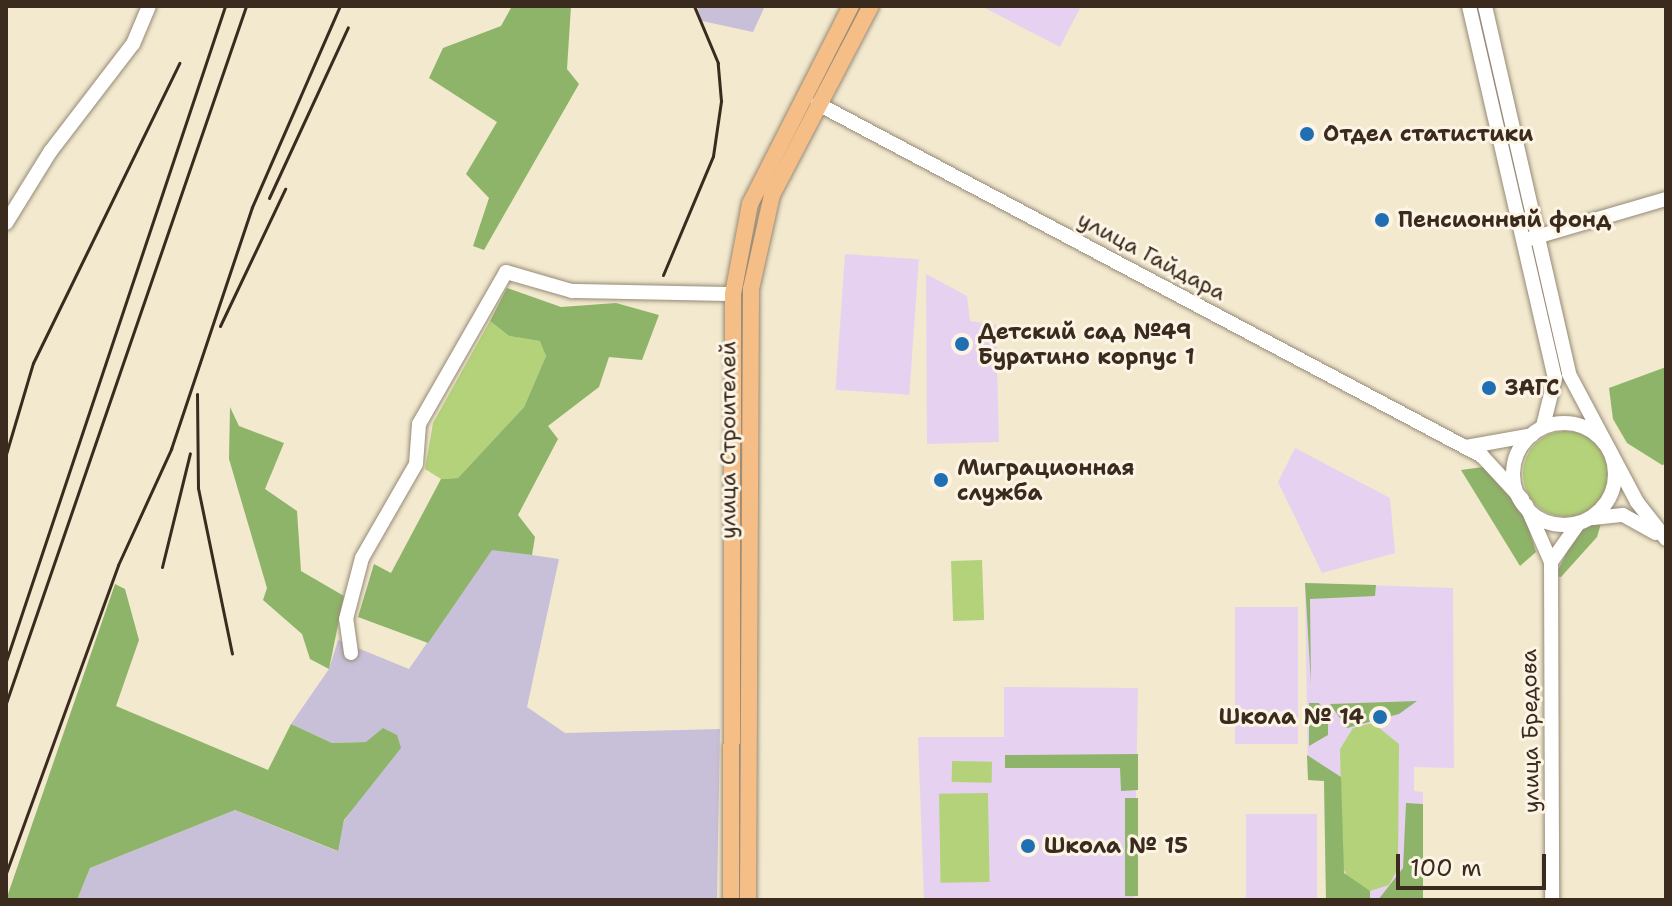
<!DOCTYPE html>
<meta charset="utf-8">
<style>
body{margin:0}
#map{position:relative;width:1672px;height:906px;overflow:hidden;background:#f2e9cf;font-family:"Shantell Sans",sans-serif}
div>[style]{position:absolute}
.built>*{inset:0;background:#e6d2f0;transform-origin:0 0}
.industrial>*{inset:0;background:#c8bfd8}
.green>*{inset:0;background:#b3d279;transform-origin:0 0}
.round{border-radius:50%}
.forest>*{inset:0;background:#8eb469;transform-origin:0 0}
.roads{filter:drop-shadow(0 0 2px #968a76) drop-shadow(0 0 2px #968a76)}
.minor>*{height:14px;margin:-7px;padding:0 7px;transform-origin:7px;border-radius:7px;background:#fff}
.minor>.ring{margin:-7px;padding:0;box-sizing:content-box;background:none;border:14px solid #fff;border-radius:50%}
.major>*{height:16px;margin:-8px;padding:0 8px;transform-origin:8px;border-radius:8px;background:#f6be87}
.rail>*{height:3px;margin:-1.5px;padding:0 1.5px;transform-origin:1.5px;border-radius:1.5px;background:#3b2a1e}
.dots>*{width:22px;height:22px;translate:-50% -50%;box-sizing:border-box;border:4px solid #fcf5e5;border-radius:50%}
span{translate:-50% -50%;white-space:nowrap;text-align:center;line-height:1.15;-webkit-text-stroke:6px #fcf5e5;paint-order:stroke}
.poi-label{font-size:22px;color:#3b2a1e;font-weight:700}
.left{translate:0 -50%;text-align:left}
.right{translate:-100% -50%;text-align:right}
.street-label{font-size:22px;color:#3b2a1e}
.frame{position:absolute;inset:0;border:8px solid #3b2a1e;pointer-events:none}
.scale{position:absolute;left:1396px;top:854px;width:150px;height:36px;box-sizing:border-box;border:4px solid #3b2a1e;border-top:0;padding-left:10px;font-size:24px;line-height:28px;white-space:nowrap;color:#3b2a1e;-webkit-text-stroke:6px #fcf5e5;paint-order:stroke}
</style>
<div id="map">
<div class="built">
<i style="clip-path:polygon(981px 6px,1081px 6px,1060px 47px)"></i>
<i style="left:845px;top:254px;width:74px;height:136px;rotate:4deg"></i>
<i style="clip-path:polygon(926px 274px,967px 296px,970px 321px,996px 325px,999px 442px,927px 444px)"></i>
<i style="clip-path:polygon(1295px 448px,1390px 498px,1395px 553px,1322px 573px,1278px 482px)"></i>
<i style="clip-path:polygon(1305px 583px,1453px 588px,1454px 768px,1414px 767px,1414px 791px,1423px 792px,1423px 900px,1326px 900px,1324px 781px,1308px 780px)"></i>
<i style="left:1235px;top:607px;width:63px;height:137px"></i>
<i style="clip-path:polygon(1004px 687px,1138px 688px,1134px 900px,924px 900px,918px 737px,1004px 737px)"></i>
<i style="left:1246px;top:814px;width:71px;height:86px"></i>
</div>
<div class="industrial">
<i style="clip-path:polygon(697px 6px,765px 6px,753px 32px,702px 21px)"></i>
<i style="clip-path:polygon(492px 549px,559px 559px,527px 707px,565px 733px,720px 729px,717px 900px,77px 900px,90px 868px,235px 810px,337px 851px,344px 821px,362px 794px,366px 742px,332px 743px,291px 724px,329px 669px,338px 640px,409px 669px)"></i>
</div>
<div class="green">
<i style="clip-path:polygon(490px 321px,509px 336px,541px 341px,546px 356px,524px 407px,458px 478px,441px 479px,425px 469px,433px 423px)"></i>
<i class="round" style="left:1523px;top:431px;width:86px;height:86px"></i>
<i style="left:982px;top:560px;width:60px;height:31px;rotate:88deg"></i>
<i style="clip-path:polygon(1373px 723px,1399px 744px,1398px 868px,1389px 885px,1370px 891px,1352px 885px,1343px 868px,1340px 749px,1353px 728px)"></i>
<i style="left:952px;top:761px;width:40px;height:21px;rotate:1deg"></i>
<i style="left:988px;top:793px;width:89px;height:49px;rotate:89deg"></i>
</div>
<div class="forest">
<i style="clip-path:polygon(512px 6px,571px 6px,567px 69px,579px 84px,484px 250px,473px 246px,489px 198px,466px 174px,497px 122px,429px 78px,443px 48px,501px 26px)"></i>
<i style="clip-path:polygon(507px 288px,561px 307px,616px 303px,659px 315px,642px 360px,609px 357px,599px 387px,548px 426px,558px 439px,518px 515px,535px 537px,532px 555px,492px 550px,428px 643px,358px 617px,374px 564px,391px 573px,441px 479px,458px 478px,524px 407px,546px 356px,540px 341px,509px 336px,490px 321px)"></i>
<i style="clip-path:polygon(1666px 367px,1666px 464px,1662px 465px,1627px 443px,1613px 419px,1609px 388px)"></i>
<i style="clip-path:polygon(230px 407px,239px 426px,284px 443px,265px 489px,297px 511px,301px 571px,344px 596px,329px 669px,310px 659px,302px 634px,263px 600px,267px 588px,229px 459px)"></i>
<i style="clip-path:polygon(1483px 467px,1524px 513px,1536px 552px,1520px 566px,1461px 470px)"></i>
<i style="clip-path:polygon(1602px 520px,1597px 537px,1561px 577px,1555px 576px,1577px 532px)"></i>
<i style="clip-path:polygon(1305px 583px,1376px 585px,1375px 596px,1310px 599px,1311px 684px)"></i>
<i style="clip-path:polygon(115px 584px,125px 589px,139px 640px,116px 706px,268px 770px,291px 724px,332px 743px,366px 742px,383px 728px,397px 735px,401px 748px,344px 820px,338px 851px,235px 810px,90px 868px,77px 900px,6px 900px)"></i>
<i style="clip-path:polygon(1417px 701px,1399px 714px,1347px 728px,1330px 704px)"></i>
<i style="clip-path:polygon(1309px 703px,1319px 703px,1328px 717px,1328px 735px,1309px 746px)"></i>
<i style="clip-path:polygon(1138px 754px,1138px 790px,1121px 791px,1120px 768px,1005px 768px,1005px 755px)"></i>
<i style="clip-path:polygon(1307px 755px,1341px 777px,1344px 873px,1370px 891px,1370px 900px,1326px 900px,1324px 781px,1308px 780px)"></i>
<i style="left:1125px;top:798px;width:13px;height:98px"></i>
<i style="clip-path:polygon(1406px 803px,1423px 804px,1423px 900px,1378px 900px,1403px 868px)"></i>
</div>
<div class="roads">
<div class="minor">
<i style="left:1469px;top:6px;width:382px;rotate:77deg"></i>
<i style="left:1555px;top:378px;width:49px;rotate:104deg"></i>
<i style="left:1485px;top:6px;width:377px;rotate:77.1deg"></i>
<i style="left:1569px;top:374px;width:145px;rotate:62deg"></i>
<i style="left:1637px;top:502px;width:47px;rotate:51.9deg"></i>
<i style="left:818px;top:104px;width:752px;rotate:27.93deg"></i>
<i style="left:1482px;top:456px;width:59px;rotate:47.1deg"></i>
<i style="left:6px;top:223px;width:84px;rotate:-58.2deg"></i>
<i style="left:50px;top:152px;width:136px;rotate:-52.5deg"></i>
<i style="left:133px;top:44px;width:41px;rotate:-67.2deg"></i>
<i style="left:1529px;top:239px;width:143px;rotate:-16.3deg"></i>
<i class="ring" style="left:1513px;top:423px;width:88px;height:88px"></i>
<i style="left:1466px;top:447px;width:67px;rotate:-10.3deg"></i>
<i style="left:1526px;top:505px;width:62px;rotate:66.3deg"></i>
<i style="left:1551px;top:562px;width:338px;rotate:89.8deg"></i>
<i style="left:1593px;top:518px;width:30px;rotate:-6deg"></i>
<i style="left:1623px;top:515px;width:37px;rotate:29deg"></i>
<i style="left:1551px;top:562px;width:47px;rotate:-54.6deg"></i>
<i style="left:351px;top:653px;width:34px;rotate:-98deg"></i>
<i style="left:346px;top:619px;width:63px;rotate:-75.3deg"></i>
<i style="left:362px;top:558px;width:108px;rotate:-60.1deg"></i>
<i style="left:416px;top:464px;width:40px;rotate:-85.7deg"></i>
<i style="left:419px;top:424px;width:175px;rotate:-60.2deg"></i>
<i style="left:506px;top:272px;width:69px;rotate:16.1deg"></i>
<i style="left:572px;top:291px;width:161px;rotate:1.1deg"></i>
</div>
<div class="major">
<i style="left:731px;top:900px;width:606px;rotate:-89.81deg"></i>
<i style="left:733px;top:294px;width:92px;rotate:-79.3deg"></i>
<i style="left:750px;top:204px;width:222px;rotate:-63deg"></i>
<i style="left:748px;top:900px;width:611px;rotate:-89.72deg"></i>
<i style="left:751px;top:289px;width:96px;rotate:-77.4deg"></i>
<i style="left:772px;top:195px;width:213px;rotate:-62.4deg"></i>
</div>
</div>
<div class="rail">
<i style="left:269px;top:198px;width:188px;rotate:-65.2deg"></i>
<i style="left:663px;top:275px;width:129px;rotate:-67.2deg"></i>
<i style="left:713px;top:156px;width:56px;rotate:-81.7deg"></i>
<i style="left:721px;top:101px;width:38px;rotate:-95deg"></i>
<i style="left:718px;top:63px;width:62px;rotate:-112.8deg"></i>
<i style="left:220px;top:326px;width:152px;rotate:-64.6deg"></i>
<i style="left:197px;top:394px;width:94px;rotate:89.4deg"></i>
<i style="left:198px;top:488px;width:169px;rotate:78.4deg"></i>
<i style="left:6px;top:454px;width:95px;rotate:-73.5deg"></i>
<i style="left:33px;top:363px;width:334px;rotate:-64deg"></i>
<i style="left:162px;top:567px;width:117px;rotate:-76.2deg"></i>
<i style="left:6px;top:661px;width:691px;rotate:-71.51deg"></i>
<i style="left:6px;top:703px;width:737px;rotate:-71deg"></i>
<i style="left:6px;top:873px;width:328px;rotate:-70deg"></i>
<i style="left:118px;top:565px;width:128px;rotate:-65.4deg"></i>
<i style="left:171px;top:449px;width:255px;rotate:-71.5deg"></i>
<i style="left:252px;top:207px;width:219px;rotate:-66.4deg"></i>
</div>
<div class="dots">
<i style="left:1307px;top:134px;background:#1f6fb2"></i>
<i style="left:1382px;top:220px;background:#1f6fb2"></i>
<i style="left:962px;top:344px;background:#1f6fb2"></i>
<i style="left:1489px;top:388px;background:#1f6fb2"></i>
<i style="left:941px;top:480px;background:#1f6fb2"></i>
<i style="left:1380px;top:717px;background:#1f6fb2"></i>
<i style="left:1028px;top:846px;background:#1f6fb2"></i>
</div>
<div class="poi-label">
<span class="left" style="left:1323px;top:134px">Отдел статистики</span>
<span class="left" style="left:1398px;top:220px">Пенсионный фонд</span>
<span class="left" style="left:978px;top:344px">Детский сад №49<br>Буратино корпус 1</span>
<span class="left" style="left:1505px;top:388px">ЗАГС</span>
<span class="left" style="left:957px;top:480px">Миграционная<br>служба</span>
<span class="right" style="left:1364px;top:717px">Школа № 14</span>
<span class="left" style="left:1044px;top:846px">Школа № 15</span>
</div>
<div class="street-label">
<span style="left:1152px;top:256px;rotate:28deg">улица Гайдара</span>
<span style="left:728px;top:440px;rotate:-90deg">улица Строителей</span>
<span style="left:1530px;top:731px;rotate:-91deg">улица Бредова</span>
</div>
<div class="frame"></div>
<div class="scale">100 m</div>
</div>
